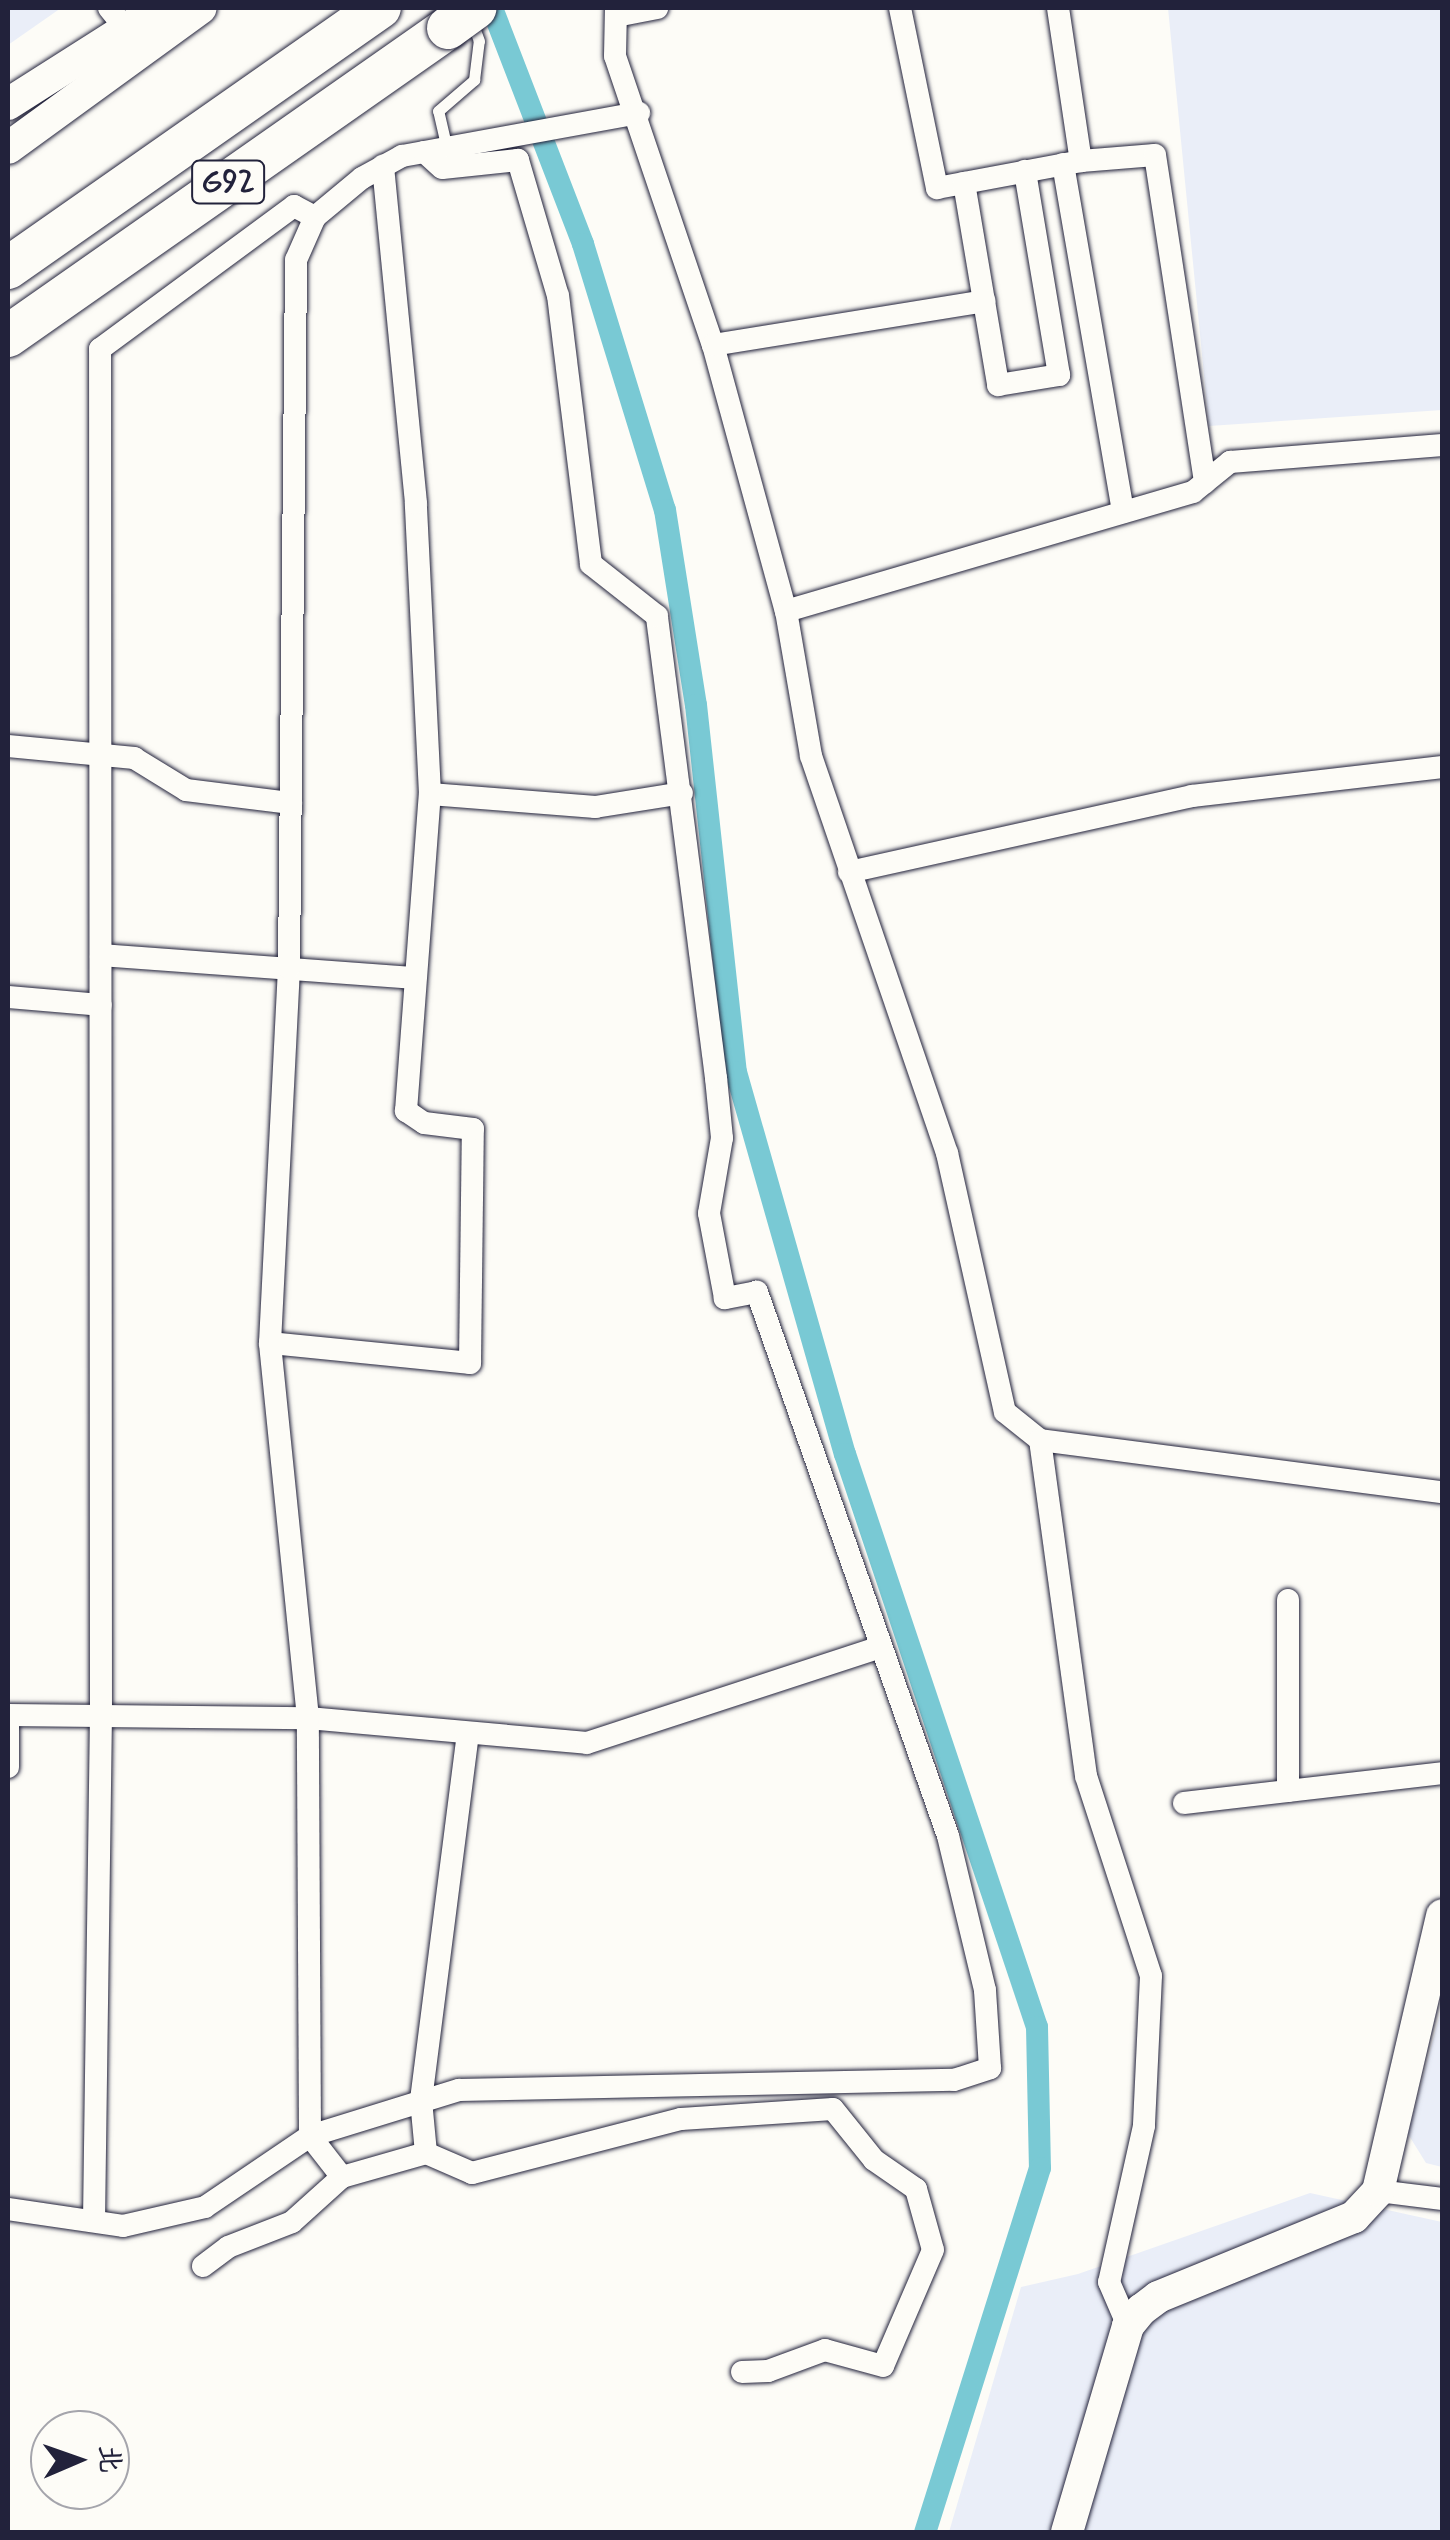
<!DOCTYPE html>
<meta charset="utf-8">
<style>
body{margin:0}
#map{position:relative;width:1450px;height:2540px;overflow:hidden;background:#fdfcf7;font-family:Mynerve,"LXGW WenKai TC",sans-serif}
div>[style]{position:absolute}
.built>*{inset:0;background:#eaeef8}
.canal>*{height:22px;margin:-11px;padding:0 11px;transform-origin:11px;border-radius:11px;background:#79c9d4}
.roads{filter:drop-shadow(0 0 2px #22223b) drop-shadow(0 0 2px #22223b)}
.lane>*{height:11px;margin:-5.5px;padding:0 5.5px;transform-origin:5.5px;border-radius:5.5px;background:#fdfcf7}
.street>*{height:22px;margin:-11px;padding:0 11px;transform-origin:11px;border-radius:11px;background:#fdfcf7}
.secondary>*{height:32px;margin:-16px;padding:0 16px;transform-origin:16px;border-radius:16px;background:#fdfcf7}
.highway>*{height:42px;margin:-21px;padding:0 21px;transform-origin:21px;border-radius:21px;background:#fdfcf7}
.bridges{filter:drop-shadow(0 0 2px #22223b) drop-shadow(0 0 2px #22223b)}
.highway-bridge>*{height:42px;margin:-21px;padding:0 21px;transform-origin:21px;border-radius:21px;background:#fdfcf7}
span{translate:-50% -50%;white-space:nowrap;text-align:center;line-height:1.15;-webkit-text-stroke:9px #fdfcf7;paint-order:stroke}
.shield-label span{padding:2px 8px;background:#fdfcf7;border:2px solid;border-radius:8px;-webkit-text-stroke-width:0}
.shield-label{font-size:32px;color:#22223b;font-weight:700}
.frame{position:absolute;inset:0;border:10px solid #22223b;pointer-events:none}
.north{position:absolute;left:30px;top:2410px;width:100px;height:100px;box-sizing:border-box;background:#fdfcf7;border:2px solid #a5a5ac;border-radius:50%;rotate:88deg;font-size:28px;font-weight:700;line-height:40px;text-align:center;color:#22223b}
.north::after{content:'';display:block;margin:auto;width:35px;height:45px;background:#22223b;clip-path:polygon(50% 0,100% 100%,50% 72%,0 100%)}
</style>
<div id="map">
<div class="built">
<i style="clip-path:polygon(8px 8px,61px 8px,8px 45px)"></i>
<i style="clip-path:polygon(1168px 8px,1442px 8px,1442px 410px,1209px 426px)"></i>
<i style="clip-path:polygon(1442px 2006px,1442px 2167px,1426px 2163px,1408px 2134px)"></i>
<i style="clip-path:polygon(1310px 2193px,1442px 2222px,1442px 2532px,949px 2532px,1021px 2287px,1078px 2274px)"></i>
</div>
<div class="canal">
<i style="left:492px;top:8px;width:253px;rotate:68.9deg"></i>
<i style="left:583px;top:244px;width:278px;rotate:72.9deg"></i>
<i style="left:665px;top:510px;width:197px;rotate:81deg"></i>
<i style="left:696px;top:705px;width:369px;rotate:83.8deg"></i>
<i style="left:736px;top:1072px;width:397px;rotate:74.1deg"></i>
<i style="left:845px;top:1454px;width:604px;rotate:71.48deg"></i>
<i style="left:1037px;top:2027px;width:141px;rotate:88.8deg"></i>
<i style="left:1040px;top:2168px;width:382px;rotate:107.5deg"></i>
</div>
<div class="roads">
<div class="lane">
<i style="left:447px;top:149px;width:39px;rotate:-103deg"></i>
<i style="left:438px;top:111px;width:48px;rotate:-40.7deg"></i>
<i style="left:474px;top:80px;width:39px;rotate:-83deg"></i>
<i style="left:479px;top:41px;width:20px;rotate:-110deg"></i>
</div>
<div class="street">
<i style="left:109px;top:8px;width:40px;rotate:51deg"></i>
<i style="left:616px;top:8px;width:48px;rotate:91.2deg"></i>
<i style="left:615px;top:56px;width:305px;rotate:71.3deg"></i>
<i style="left:713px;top:345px;width:276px;rotate:74.7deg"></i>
<i style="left:786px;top:611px;width:147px;rotate:80.2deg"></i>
<i style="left:811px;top:756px;width:420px;rotate:71.1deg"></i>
<i style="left:947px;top:1153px;width:265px;rotate:77.4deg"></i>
<i style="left:1005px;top:1412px;width:45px;rotate:38.7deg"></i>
<i style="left:1040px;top:1440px;width:405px;rotate:7.4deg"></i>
<i style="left:900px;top:8px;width:184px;rotate:78.4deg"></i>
<i style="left:937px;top:188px;width:147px;rotate:-10.6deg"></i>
<i style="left:1081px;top:161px;width:74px;rotate:-4.6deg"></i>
<i style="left:1155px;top:155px;width:331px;rotate:81.3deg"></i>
<i style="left:1058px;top:8px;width:155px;rotate:81.5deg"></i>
<i style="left:616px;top:16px;width:42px;rotate:-11deg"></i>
<i style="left:1063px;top:164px;width:353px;rotate:80.2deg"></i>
<i style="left:964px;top:183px;width:205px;rotate:80.4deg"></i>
<i style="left:998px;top:385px;width:62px;rotate:-9.3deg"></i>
<i style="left:1059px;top:375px;width:207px;rotate:-99.5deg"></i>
<i style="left:713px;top:345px;width:275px;rotate:-9.2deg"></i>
<i style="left:786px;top:611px;width:424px;rotate:-16.3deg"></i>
<i style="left:1193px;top:492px;width:48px;rotate:-39deg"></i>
<i style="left:1230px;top:462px;width:213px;rotate:-4.6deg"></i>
<i style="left:8px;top:746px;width:127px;rotate:5.4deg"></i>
<i style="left:134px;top:758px;width:61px;rotate:31.6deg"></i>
<i style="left:186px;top:790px;width:106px;rotate:7.1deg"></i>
<i style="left:430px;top:794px;width:166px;rotate:4.5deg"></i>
<i style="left:595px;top:807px;width:88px;rotate:-9.1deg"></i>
<i style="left:849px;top:872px;width:351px;rotate:-12.5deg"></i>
<i style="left:1192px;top:796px;width:252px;rotate:-6.6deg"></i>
<i style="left:101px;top:955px;width:315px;rotate:4.2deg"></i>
<i style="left:8px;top:997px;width:93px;rotate:4.9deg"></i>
<i style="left:270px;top:1343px;width:201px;rotate:5.7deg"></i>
<i style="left:470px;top:1363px;width:234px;rotate:-89.3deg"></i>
<i style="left:473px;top:1129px;width:49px;rotate:-173deg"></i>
<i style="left:424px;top:1123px;width:22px;rotate:-146deg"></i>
<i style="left:406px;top:1111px;width:318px;rotate:-85.7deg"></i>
<i style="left:430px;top:794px;width:291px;rotate:-92.8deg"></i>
<i style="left:416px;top:503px;width:339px;rotate:-95.6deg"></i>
<i style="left:1040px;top:1440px;width:339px;rotate:82.2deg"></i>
<i style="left:1086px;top:1776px;width:210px;rotate:72deg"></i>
<i style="left:1151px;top:1976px;width:150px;rotate:92.7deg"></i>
<i style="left:1144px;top:2126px;width:160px;rotate:102.6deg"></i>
<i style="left:1109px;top:2282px;width:48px;rotate:66.6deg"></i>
<i style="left:1288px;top:1600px;width:191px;rotate:90deg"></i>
<i style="left:8px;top:1715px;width:300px;rotate:0.6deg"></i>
<i style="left:308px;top:1718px;width:280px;rotate:5.1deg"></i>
<i style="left:587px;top:1743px;width:306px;rotate:-18.1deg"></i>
<i style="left:8px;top:1767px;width:52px;rotate:-90deg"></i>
<i style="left:1184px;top:1803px;width:260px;rotate:-6.6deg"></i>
<i style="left:426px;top:2153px;width:53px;rotate:-95.4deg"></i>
<i style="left:421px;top:2100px;width:370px;rotate:-82.7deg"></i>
<i style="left:342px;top:2177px;width:52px;rotate:-128deg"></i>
<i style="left:310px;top:2136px;width:418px;rotate:-90.3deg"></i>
<i style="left:308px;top:1718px;width:377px;rotate:-95.8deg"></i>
<i style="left:270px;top:1343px;width:375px;rotate:-87.1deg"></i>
<i style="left:289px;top:968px;width:708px;rotate:-89.43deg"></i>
<i style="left:296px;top:260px;width:47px;rotate:-66.2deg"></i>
<i style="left:315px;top:217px;width:61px;rotate:-39.7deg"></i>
<i style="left:362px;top:178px;width:46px;rotate:-28.8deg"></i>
<i style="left:402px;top:156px;width:241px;rotate:-10.3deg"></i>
<i style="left:1378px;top:2191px;width:64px;rotate:7.1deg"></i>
<i style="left:8px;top:2209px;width:116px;rotate:8.4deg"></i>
<i style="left:123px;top:2226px;width:84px;rotate:-13deg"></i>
<i style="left:205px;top:2207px;width:127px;rotate:-34.1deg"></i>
<i style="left:310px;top:2136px;width:156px;rotate:-17.2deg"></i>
<i style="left:459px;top:2090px;width:495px;rotate:-1.2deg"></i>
<i style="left:954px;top:2080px;width:38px;rotate:-18deg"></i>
<i style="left:990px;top:2068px;width:78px;rotate:-93.7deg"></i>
<i style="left:985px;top:1990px;width:158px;rotate:-103.5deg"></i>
<i style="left:948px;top:1836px;width:577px;rotate:-109.35deg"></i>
<i style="left:757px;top:1292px;width:33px;rotate:169deg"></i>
<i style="left:725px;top:1298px;width:86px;rotate:-100.7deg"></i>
<i style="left:709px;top:1213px;width:76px;rotate:-80.2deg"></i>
<i style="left:722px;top:1138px;width:60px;rotate:-95.7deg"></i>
<i style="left:716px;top:1078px;width:466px;rotate:-97.3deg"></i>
<i style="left:657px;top:616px;width:84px;rotate:-141.8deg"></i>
<i style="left:591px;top:564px;width:270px;rotate:-97deg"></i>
<i style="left:558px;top:296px;width:142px;rotate:-106.4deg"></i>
<i style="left:518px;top:160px;width:76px;rotate:174deg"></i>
<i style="left:442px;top:168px;width:24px;rotate:-138deg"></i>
<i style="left:94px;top:2221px;width:506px;rotate:-89.21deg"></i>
<i style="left:101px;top:1715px;width:1366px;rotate:-90.04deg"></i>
<i style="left:100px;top:349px;width:241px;rotate:-36.4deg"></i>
<i style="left:294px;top:206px;width:24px;rotate:28deg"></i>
<i style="left:203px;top:2266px;width:31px;rotate:-37deg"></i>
<i style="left:228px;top:2247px;width:69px;rotate:-21.3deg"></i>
<i style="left:292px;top:2222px;width:67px;rotate:-42deg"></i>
<i style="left:342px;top:2177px;width:87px;rotate:-15.9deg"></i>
<i style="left:426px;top:2153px;width:50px;rotate:23.5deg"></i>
<i style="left:472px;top:2173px;width:216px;rotate:-14.5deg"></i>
<i style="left:681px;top:2119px;width:152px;rotate:-3.8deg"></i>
<i style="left:833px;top:2109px;width:65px;rotate:51.2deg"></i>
<i style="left:874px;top:2160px;width:51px;rotate:34.6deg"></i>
<i style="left:916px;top:2189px;width:63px;rotate:74.4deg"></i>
<i style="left:933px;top:2250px;width:126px;rotate:113.3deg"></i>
<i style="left:883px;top:2366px;width:60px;rotate:-164.6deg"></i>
<i style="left:825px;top:2350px;width:61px;rotate:159.8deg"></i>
<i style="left:768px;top:2371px;width:26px;rotate:178deg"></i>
</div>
<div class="secondary">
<i style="left:8px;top:104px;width:179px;rotate:-32.4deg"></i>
<i style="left:8px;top:148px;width:238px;rotate:-36deg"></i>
<i style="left:1067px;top:2532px;width:215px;rotate:-73.5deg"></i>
<i style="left:1128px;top:2326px;width:21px;rotate:-51deg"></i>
<i style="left:1141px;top:2310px;width:21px;rotate:-37deg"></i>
<i style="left:1158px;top:2297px;width:212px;rotate:-22.2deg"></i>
<i style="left:1354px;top:2217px;width:35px;rotate:-47deg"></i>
<i style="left:1378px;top:2191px;width:283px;rotate:-76.9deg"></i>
</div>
<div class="highway">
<i style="left:8px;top:268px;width:454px;rotate:-35deg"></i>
<i style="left:8px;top:336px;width:537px;rotate:-34.99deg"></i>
</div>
</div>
<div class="bridges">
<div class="highway-bridge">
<i style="left:448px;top:28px;width:34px;rotate:-36deg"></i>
</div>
</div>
<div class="shield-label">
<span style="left:228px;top:182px">G92</span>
</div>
<div class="frame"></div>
<div class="north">北</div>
</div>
